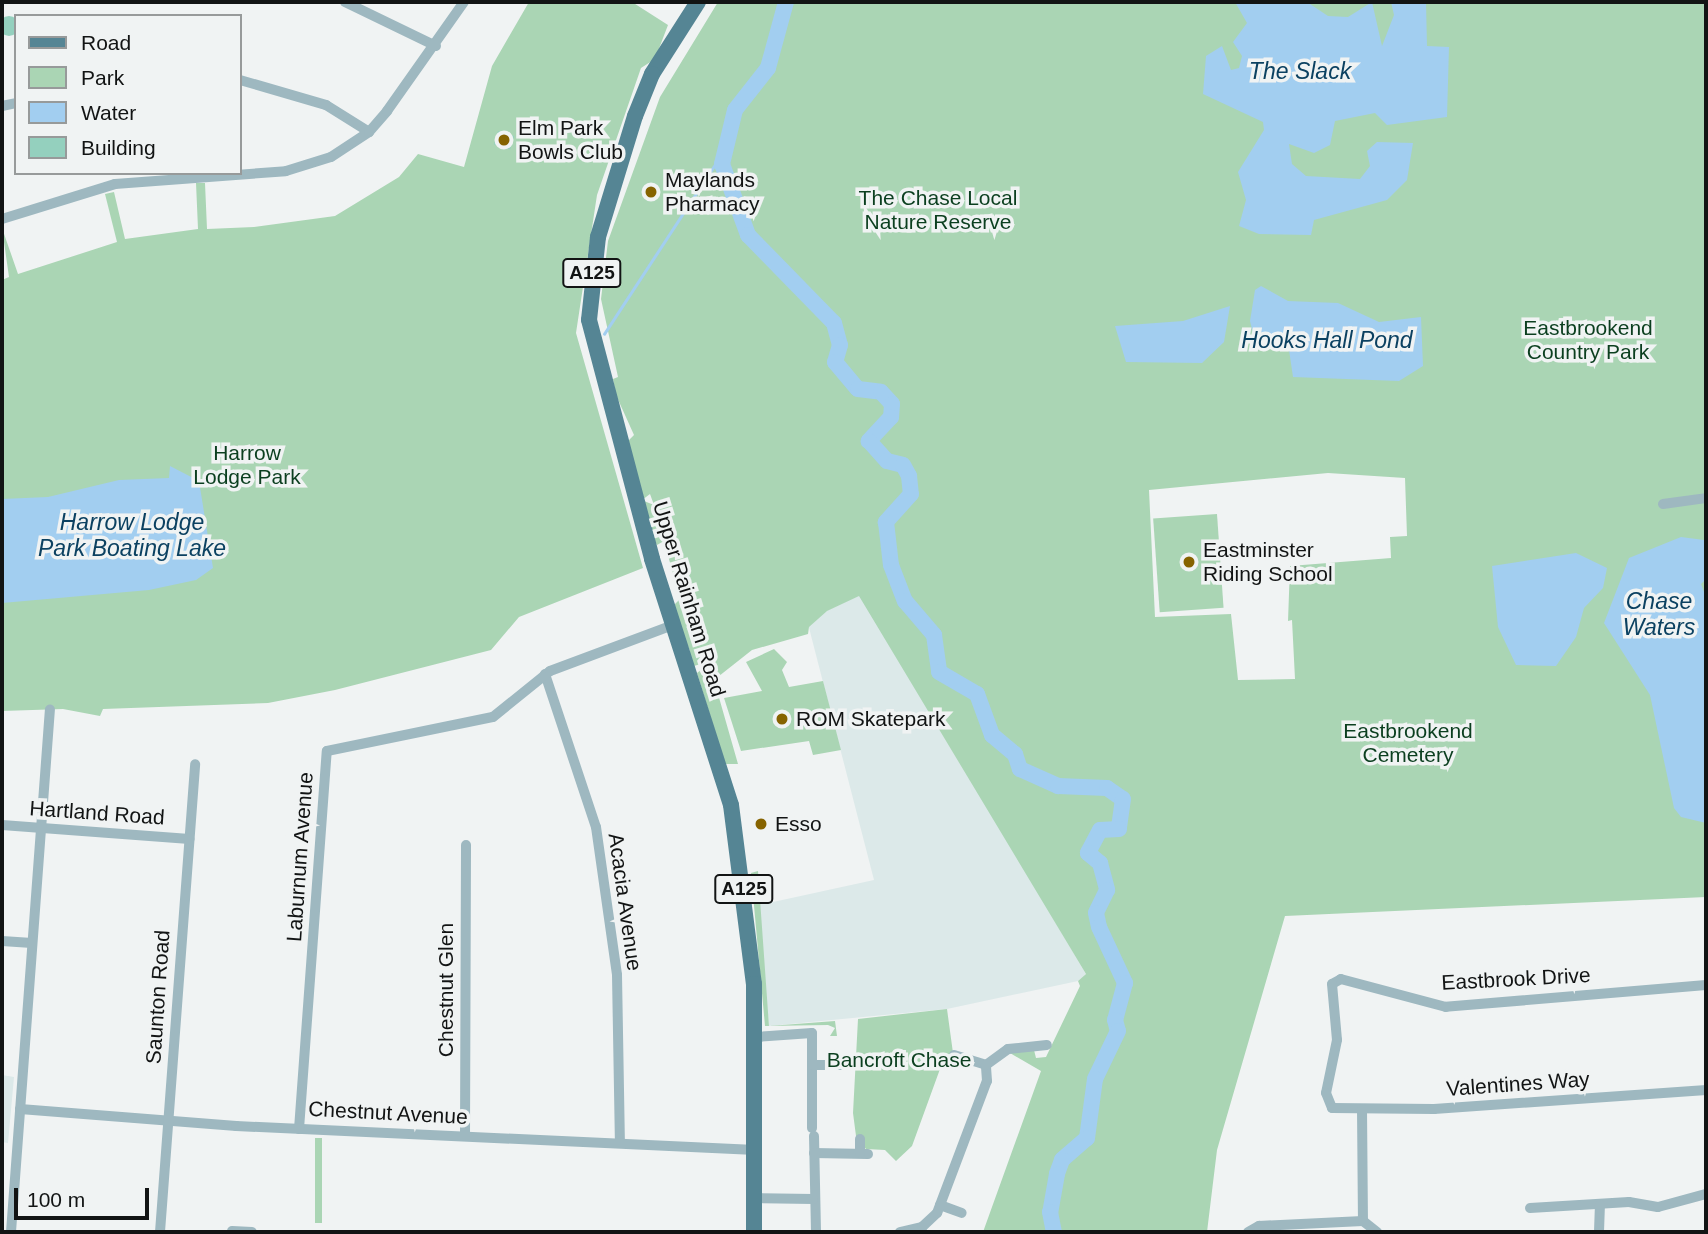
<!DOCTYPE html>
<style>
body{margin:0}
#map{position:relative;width:1708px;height:1234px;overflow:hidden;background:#f0f3f3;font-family:Helvetica,sans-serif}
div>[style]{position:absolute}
.built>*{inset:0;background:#dce9e9}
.green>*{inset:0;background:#aad5b4;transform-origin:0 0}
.water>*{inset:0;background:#a2cef0}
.stream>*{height:2.5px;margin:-1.25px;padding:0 1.25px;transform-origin:1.25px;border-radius:1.25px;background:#a2cef0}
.river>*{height:16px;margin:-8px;padding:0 8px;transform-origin:8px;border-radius:8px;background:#a2cef0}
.building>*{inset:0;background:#94d0be;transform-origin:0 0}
.round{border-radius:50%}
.minor>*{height:10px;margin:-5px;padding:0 5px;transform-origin:5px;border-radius:5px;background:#9eb8c0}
.primary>*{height:16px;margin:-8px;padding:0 8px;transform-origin:8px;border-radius:8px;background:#558594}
.dots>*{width:19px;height:19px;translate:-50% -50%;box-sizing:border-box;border:4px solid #f0f3f3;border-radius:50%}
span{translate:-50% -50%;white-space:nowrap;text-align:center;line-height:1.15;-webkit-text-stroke:7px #f0f3f3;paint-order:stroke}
.shield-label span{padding:2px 5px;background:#f0f3f3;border:2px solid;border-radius:5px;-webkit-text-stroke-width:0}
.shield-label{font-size:19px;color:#121414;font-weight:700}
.poi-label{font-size:21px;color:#121414}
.left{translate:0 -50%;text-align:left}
.park-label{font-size:21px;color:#0b3f1f}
.street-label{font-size:21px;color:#121414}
.water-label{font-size:23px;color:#0b4161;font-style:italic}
.frame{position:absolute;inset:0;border:4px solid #121414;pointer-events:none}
.legend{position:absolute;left:14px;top:14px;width:228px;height:161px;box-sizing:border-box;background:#f0f3f3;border:2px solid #979a9a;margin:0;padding:9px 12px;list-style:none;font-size:21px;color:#121414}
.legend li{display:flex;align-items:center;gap:14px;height:35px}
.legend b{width:35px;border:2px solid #979a9a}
.scale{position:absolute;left:14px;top:1188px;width:135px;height:32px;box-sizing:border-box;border:4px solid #121414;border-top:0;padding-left:9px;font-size:21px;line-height:24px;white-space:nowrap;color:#121414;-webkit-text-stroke:5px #f0f3f3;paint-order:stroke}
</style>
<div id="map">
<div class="built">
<i style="clip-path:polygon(862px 594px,1086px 974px,1078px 981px,947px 1009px,769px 1026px,755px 876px,769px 874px,773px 902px,874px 880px,807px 620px)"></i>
<i style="clip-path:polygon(2px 1075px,14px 1077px,8px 1143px,2px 1142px)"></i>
</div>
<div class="green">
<i style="clip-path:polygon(529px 2px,632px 2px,668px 25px,655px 59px,641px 68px,597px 195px,576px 333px,643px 568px,519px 617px,491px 650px,335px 690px,268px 703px,103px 709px,100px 716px,63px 709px,2px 711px,2px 280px,9px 277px,2px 228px,18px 274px,117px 242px,105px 194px,114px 192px,125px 239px,198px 229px,196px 183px,205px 183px,207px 229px,254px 227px,335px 216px,399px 177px,418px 154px,464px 167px,492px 66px)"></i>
<i style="clip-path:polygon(evenodd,718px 2px,1706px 2px,1706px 897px,1285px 916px,1217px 1150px,1207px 1232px,983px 1232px,1041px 1071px,1010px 1053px,1034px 1050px,1036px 1058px,1046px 1057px,1080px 986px,1078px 981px,1086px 974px,859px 596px,827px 611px,809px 627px,808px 634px,752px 650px,714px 680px,738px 764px,725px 764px,697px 673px,712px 661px,690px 667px,690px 651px,672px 607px,680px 599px,664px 541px,657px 545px,649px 530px,644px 501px,654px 505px,650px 494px,642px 500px,627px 442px,634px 435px,616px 395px,613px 379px,618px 377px,601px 299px,608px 241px,660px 97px,718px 2px,1328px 473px,1405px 478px,1407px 536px,1390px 537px,1391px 558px,1290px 566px,1288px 621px,1292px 620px,1295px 679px,1238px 680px,1231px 614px,1155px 617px,1149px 490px,1328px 473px)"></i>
<i style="left:1217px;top:514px;width:94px;height:64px;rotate:86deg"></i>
<i style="clip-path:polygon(774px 649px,787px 662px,782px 670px,789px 687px,823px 681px,841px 750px,813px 755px,809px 741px,741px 751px,724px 698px,762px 691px,746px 662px)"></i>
<i style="clip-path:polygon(758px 871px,769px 1026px,835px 1021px,837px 1036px,830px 1036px,835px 1028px,828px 1025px,765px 1026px,751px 873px)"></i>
<i style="clip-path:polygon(947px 1009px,953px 1053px,950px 1059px,944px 1058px,912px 1146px,896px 1161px,885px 1150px,866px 1149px,856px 1136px,853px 1113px,858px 1019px)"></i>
<i style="left:315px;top:1138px;width:7px;height:85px"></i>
</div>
<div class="water">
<i style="clip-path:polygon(1235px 2px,1307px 2px,1328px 16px,1348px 17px,1372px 2px,1382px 46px,1394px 15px,1391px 2px,1426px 2px,1427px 46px,1449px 47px,1447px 117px,1387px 125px,1375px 113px,1335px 121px,1330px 145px,1314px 153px,1289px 144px,1292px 164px,1306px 176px,1360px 179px,1370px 166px,1367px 151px,1377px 142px,1413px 143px,1407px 180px,1387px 200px,1314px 220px,1311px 235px,1259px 234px,1239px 226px,1246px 200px,1238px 172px,1264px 130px,1263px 122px,1203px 94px,1206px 56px,1222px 46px,1231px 70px,1239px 68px,1242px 56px,1233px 42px,1247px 23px)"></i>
<i style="clip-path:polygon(1261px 286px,1288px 301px,1338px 303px,1379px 322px,1421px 317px,1423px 366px,1399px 381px,1293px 377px,1289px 350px,1254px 337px,1250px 321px,1255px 290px)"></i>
<i style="clip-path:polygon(1230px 306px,1224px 342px,1202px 363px,1126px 362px,1115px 326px,1183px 321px)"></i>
<i style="clip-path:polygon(170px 466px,199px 481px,213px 568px,196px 580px,149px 590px,2px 603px,2px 499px,48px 497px,119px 480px,169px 478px)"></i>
<i style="clip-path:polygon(1681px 537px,1704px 540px,1706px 552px,1706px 579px,1701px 584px,1706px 597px,1706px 823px,1681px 817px,1674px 808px,1650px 695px,1604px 623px,1629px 558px)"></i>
<i style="clip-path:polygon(1576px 553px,1607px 568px,1603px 588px,1584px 608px,1576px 637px,1556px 666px,1516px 665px,1498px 627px,1492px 566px)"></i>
</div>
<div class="stream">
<i style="left:604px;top:334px;width:225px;rotate:-56.8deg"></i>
</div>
<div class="river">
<i style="left:786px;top:2px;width:68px;rotate:105.3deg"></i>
<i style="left:768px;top:68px;width:53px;rotate:128.2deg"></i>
<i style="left:735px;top:110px;width:56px;rotate:103.5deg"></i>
<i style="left:722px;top:164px;width:76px;rotate:69.9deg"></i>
<i style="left:748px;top:235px;width:123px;rotate:45.7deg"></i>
<i style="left:834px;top:323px;width:23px;rotate:75deg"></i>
<i style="left:840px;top:345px;width:18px;rotate:106deg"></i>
<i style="left:835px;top:362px;width:35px;rotate:50deg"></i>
<i style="left:858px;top:389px;width:23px;rotate:7deg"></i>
<i style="left:881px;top:392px;width:16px;rotate:47deg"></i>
<i style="left:892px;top:404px;width:13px;rotate:94deg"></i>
<i style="left:891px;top:417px;width:33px;rotate:133deg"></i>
<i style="left:869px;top:441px;width:27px;rotate:48deg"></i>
<i style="left:887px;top:461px;width:16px;rotate:14deg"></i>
<i style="left:903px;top:465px;width:13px;rotate:61deg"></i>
<i style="left:909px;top:476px;width:18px;rotate:84deg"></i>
<i style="left:911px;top:494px;width:38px;rotate:132deg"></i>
<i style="left:886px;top:522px;width:43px;rotate:83.4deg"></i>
<i style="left:891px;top:565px;width:39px;rotate:69deg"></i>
<i style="left:905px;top:601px;width:45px;rotate:49.5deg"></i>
<i style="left:934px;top:635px;width:37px;rotate:82deg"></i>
<i style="left:939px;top:672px;width:44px;rotate:30.1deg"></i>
<i style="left:977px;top:694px;width:44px;rotate:69.9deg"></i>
<i style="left:992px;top:735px;width:30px;rotate:40deg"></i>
<i style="left:1015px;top:754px;width:16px;rotate:72deg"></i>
<i style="left:1020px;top:769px;width:42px;rotate:24.1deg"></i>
<i style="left:1058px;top:786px;width:49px;rotate:2.3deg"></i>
<i style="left:1107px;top:788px;width:19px;rotate:35deg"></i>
<i style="left:1123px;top:799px;width:30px;rotate:98deg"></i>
<i style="left:1119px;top:829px;width:19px;rotate:177deg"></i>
<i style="left:1100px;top:830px;width:26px;rotate:118deg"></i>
<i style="left:1088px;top:853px;width:16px;rotate:40deg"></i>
<i style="left:1100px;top:863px;width:28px;rotate:75deg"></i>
<i style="left:1107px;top:890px;width:25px;rotate:116deg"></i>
<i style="left:1096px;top:913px;width:14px;rotate:78deg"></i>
<i style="left:1099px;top:927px;width:62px;rotate:65.1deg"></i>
<i style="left:1125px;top:983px;width:38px;rotate:105deg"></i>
<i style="left:1115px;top:1020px;width:11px;rotate:75deg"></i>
<i style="left:1118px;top:1031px;width:53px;rotate:115.6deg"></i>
<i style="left:1095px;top:1079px;width:60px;rotate:97.7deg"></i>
<i style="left:1087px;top:1138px;width:33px;rotate:139deg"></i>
<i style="left:1062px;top:1160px;width:15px;rotate:110deg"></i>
<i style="left:1057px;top:1174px;width:39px;rotate:100deg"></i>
<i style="left:1050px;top:1212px;width:20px;rotate:79deg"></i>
</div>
<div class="building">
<i class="round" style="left:-1px;top:16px;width:20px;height:20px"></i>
<i style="left:498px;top:131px;width:17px;height:14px;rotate:17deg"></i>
</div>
<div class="minor">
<i style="left:345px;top:2px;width:101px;rotate:25.8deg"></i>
<i style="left:240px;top:80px;width:90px;rotate:16.2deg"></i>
<i style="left:326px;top:105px;width:51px;rotate:32.1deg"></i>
<i style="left:2px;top:106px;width:14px;rotate:-12deg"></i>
<i style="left:2px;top:219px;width:118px;rotate:-17.2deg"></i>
<i style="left:115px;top:184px;width:171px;rotate:-4.3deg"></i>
<i style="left:286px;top:171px;width:47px;rotate:-17.3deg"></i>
<i style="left:331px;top:157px;width:45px;rotate:-33.3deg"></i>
<i style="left:369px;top:132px;width:28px;rotate:-49deg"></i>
<i style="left:387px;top:111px;width:133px;rotate:-54.8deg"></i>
<i style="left:1663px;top:504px;width:43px;rotate:-7.9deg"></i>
<i style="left:545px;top:674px;width:161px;rotate:71.6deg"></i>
<i style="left:596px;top:827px;width:149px;rotate:81.9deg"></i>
<i style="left:617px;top:975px;width:168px;rotate:89deg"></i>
<i style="left:2px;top:825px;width:188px;rotate:4.3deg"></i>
<i style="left:2px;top:941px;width:30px;rotate:4deg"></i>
<i style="left:1706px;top:985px;width:261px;rotate:175.2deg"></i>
<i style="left:1446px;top:1007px;width:109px;rotate:-165.1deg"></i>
<i style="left:1341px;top:979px;width:10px;rotate:151deg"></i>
<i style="left:1332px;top:984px;width:56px;rotate:84.9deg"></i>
<i style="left:1337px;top:1040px;width:54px;rotate:101.7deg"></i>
<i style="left:1326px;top:1093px;width:16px;rotate:68deg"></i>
<i style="left:1332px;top:1108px;width:102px;rotate:0.6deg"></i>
<i style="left:1434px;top:1109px;width:273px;rotate:-4deg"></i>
<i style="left:756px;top:1037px;width:56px;rotate:-4.1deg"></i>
<i style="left:812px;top:1033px;width:95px;rotate:90deg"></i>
<i style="left:954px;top:1055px;width:34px;rotate:17deg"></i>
<i style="left:813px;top:1065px;width:38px"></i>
<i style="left:20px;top:1109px;width:217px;rotate:4.5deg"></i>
<i style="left:236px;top:1126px;width:520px;rotate:2.65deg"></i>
<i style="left:1362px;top:1109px;width:112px;rotate:89.5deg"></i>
<i style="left:299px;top:1129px;width:379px;rotate:-85.8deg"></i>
<i style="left:327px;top:751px;width:169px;rotate:-11.6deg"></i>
<i style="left:493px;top:717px;width:73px;rotate:-38.9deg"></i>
<i style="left:550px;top:671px;width:131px;rotate:-20.5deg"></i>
<i style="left:465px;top:1136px;width:291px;rotate:-89.8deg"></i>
<i style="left:814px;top:1136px;width:96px;rotate:88.8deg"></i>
<i style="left:814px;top:1153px;width:54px;rotate:1.1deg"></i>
<i style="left:860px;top:1153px;width:14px;rotate:-90deg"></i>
<i style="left:754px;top:1198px;width:59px;rotate:1deg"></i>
<i style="left:940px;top:1205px;width:23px;rotate:20deg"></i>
<i style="left:1530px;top:1208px;width:99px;rotate:-3.5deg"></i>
<i style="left:1629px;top:1202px;width:29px;rotate:10deg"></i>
<i style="left:1658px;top:1207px;width:50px;rotate:-15.2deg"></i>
<i style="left:232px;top:1231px;width:20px;rotate:3deg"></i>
<i style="left:11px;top:1232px;width:524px;rotate:-85.74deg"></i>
<i style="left:160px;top:1232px;width:469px;rotate:-85.7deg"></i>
<i style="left:900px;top:1232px;width:23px;rotate:-13deg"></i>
<i style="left:922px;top:1227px;width:21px;rotate:-43deg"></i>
<i style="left:937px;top:1213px;width:141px;rotate:-69.3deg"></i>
<i style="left:987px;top:1081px;width:16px;rotate:-94deg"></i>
<i style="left:986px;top:1065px;width:27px;rotate:-36deg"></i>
<i style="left:1008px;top:1049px;width:39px;rotate:-6deg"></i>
<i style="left:1248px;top:1232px;width:13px;rotate:-29deg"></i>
<i style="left:1259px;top:1226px;width:104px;rotate:-2.8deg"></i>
<i style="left:1363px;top:1221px;width:18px;rotate:38deg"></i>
<i style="left:1599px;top:1232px;width:27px;rotate:-88deg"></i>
</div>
<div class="primary">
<i style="left:698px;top:2px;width:85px;rotate:122.6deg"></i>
<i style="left:652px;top:74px;width:45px;rotate:112deg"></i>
<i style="left:635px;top:116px;width:127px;rotate:107deg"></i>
<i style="left:598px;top:237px;width:83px;rotate:96.2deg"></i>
<i style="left:589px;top:320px;width:247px;rotate:75.2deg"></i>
<i style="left:652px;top:559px;width:258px;rotate:72.2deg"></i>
<i style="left:731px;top:805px;width:180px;rotate:82.7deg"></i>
<i style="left:754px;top:984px;width:248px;rotate:90deg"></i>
</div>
<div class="dots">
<i style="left:504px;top:140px;background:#866300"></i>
<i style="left:651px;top:192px;background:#866300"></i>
<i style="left:1189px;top:562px;background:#866300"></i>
<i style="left:782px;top:719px;background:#866300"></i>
<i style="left:761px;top:824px;background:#866300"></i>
</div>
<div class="shield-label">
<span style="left:592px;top:273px">A125</span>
<span style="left:744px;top:889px">A125</span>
</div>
<div class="poi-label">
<span class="left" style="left:518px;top:140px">Elm Park<br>Bowls Club</span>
<span class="left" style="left:665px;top:192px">Maylands<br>Pharmacy</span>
<span class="left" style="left:1203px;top:562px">Eastminster<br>Riding School</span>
<span class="left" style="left:796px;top:719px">ROM Skatepark</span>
<span class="left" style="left:775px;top:824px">Esso</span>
</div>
<div class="park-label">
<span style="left:938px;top:210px">The Chase Local<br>Nature Reserve</span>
<span style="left:1588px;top:340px">Eastbrookend<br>Country Park</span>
<span style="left:247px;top:465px">Harrow<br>Lodge Park</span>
<span style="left:1408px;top:743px">Eastbrookend<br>Cemetery</span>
<span style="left:899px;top:1060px">Bancroft Chase</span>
</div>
<div class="street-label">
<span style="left:689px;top:599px;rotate:73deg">Upper Rainham Road</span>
<span style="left:97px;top:813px;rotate:4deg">Hartland Road</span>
<span style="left:300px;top:857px;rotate:-86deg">Laburnum Avenue</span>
<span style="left:625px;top:902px;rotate:82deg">Acacia Avenue</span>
<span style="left:1516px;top:979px;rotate:-3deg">Eastbrook Drive</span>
<span style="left:446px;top:990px;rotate:-90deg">Chestnut Glen</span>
<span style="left:158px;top:997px;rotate:-86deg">Saunton Road</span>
<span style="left:1518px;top:1084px;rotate:-4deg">Valentines Way</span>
<span style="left:388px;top:1113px;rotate:3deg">Chestnut Avenue</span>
</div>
<div class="water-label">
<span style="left:1300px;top:71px">The Slack</span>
<span style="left:1327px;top:340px">Hooks Hall Pond</span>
<span style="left:132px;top:535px">Harrow Lodge<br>Park Boating Lake</span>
<span style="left:1659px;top:614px">Chase<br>Waters</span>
</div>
<div class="frame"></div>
<ul class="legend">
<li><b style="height:9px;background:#558594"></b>Road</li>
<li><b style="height:19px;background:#aad5b4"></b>Park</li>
<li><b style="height:19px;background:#a2cef0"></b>Water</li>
<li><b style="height:19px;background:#94d0be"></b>Building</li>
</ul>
<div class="scale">100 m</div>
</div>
